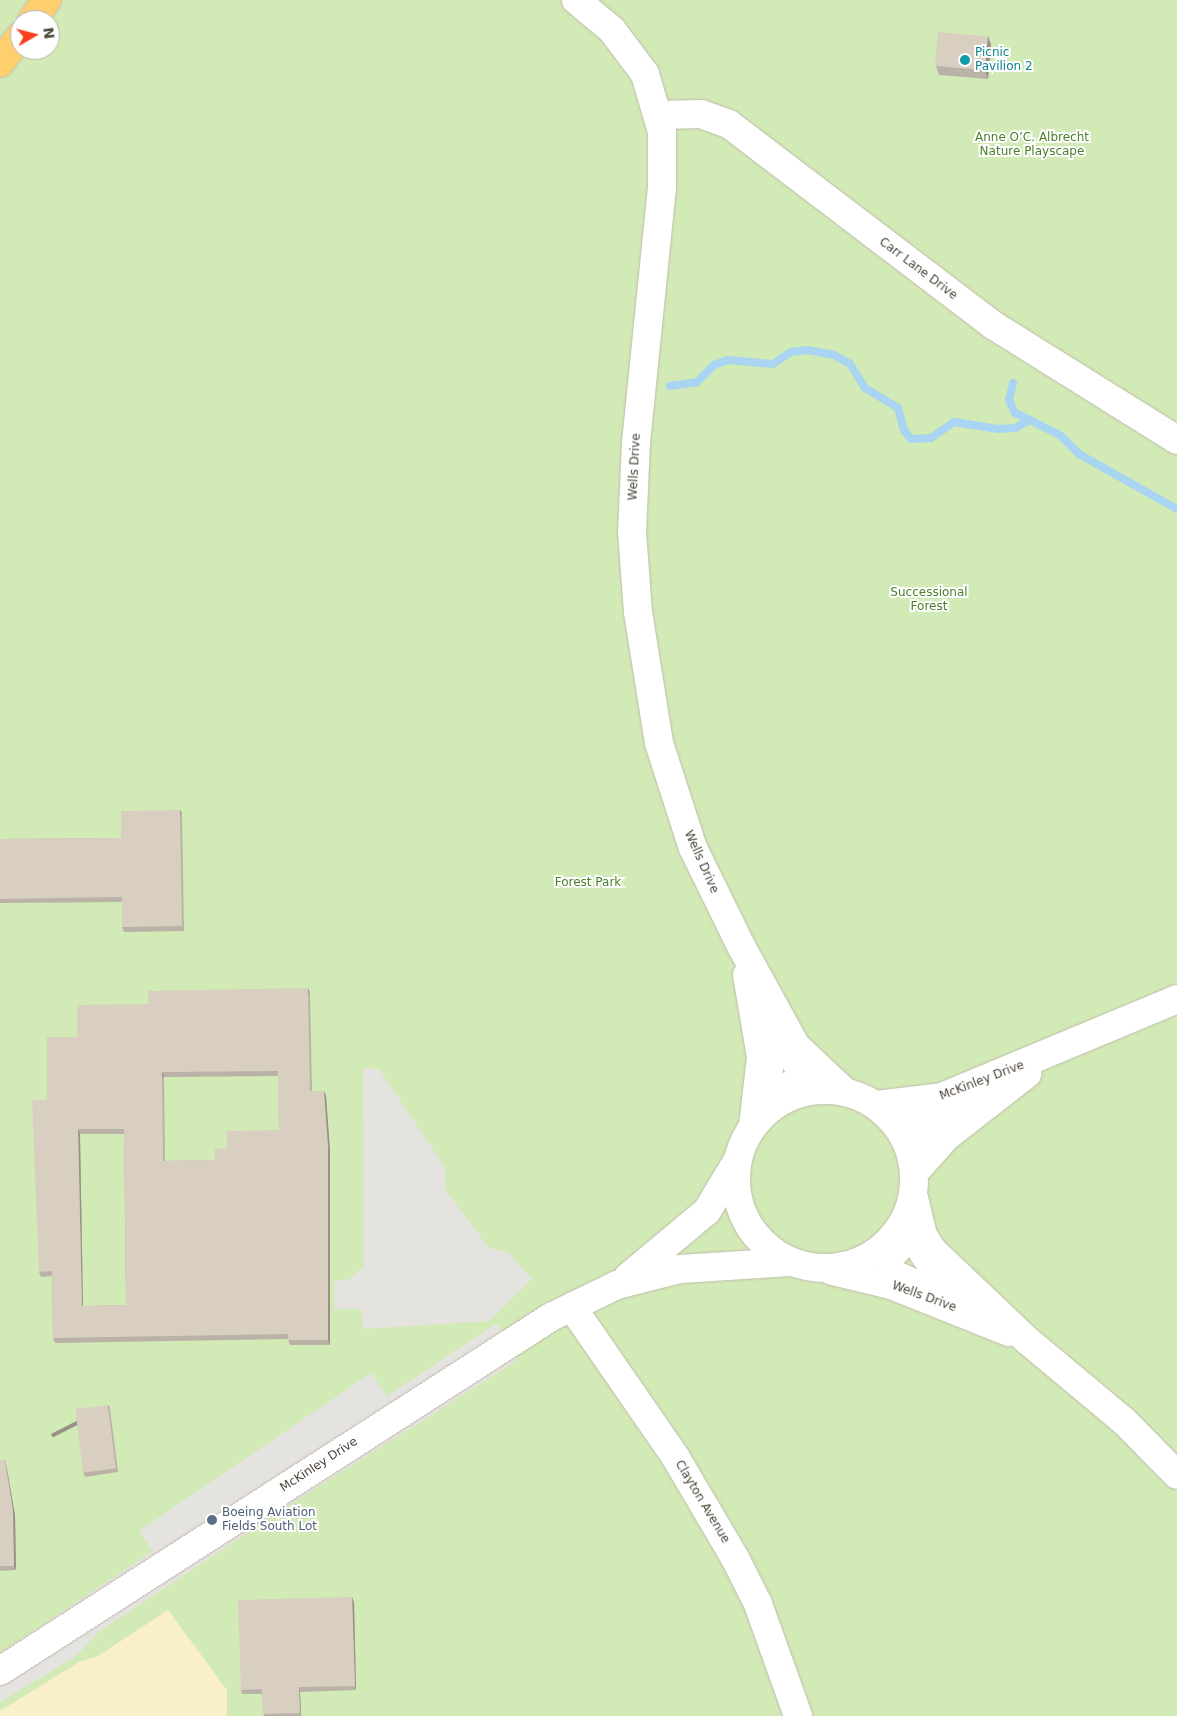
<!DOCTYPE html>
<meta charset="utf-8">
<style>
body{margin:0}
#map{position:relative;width:1177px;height:1716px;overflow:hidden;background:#f6f3ec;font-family:"DejaVu Sans",sans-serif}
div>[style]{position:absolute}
.green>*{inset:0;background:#d2eab5}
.sand>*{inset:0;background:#f9efc9}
.parking>*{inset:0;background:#e5e3e0}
.stream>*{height:8px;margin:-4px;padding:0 4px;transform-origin:4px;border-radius:4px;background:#a9d4f2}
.roads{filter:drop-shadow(0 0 1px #c2bbae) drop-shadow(0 0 1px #c2bbae)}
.pedestrian>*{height:21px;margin:-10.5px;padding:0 10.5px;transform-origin:10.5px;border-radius:10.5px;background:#fff}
.minor>*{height:28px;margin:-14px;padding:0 14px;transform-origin:14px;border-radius:14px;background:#fff}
.minor>.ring{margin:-14px;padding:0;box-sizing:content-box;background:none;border:28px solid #fff;border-radius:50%}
.motorway>*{height:28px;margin:-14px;padding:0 14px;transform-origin:14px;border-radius:14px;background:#ffcf6e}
.wall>*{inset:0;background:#bab2a6}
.shaded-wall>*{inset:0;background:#979187;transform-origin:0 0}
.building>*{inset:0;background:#d8cfc1;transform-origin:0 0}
.dots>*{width:14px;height:14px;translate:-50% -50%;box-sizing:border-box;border:2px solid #fff;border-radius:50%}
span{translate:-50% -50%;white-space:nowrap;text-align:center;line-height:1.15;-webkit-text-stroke:4px #fff;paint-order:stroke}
.culture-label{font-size:12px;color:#0d838f}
.left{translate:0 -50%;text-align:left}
.park-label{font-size:12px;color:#4a7f2a}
.street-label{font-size:12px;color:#4b4439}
.service-label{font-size:12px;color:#4e5e75}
.north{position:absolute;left:10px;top:10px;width:50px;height:50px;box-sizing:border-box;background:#fff;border:1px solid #b7b4b0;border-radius:50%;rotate:82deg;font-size:14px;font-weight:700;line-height:20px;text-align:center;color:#4b4439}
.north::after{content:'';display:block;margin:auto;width:18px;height:22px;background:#fc3f1d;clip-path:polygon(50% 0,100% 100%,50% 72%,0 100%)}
</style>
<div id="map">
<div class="green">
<i style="clip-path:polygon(evenodd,0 0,1177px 0,1177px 1716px,0 1716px,0 0,20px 20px,50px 20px,50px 50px,20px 50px,20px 20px)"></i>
</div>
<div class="sand">
<i style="clip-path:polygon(168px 1610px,227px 1690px,227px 1716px,0 1716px,0 1711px,79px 1662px,98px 1656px)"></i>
</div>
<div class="parking">
<i style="clip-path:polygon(363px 1068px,379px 1069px,445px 1167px,445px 1189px,489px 1248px,509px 1253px,532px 1279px,489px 1321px,363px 1329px,361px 1309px,334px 1309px,334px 1281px,348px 1280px,364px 1266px)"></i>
<i style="clip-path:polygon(497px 1323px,518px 1360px,285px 1508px,100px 1631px,75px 1657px,0 1702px,0 1653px,153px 1551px,139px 1531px,371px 1373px,387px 1396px)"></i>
</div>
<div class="stream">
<i style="left:1013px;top:383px;width:17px;rotate:103deg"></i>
<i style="left:1009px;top:400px;width:14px;rotate:65deg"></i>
<i style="left:1015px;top:413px;width:17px;rotate:25deg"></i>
<i style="left:670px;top:386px;width:27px;rotate:-8deg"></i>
<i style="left:697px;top:382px;width:24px;rotate:-45deg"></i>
<i style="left:714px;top:365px;width:15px;rotate:-20deg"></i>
<i style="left:728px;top:360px;width:45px;rotate:5.1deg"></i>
<i style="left:773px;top:364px;width:22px;rotate:-34deg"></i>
<i style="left:791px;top:352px;width:16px;rotate:-7deg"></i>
<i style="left:807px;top:350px;width:27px;rotate:10deg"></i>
<i style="left:834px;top:355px;width:18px;rotate:29deg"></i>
<i style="left:850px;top:364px;width:28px;rotate:58deg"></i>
<i style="left:865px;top:388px;width:39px;rotate:31deg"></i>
<i style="left:898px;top:408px;width:23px;rotate:75deg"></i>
<i style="left:904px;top:430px;width:11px;rotate:52deg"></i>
<i style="left:911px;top:439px;width:20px;rotate:-3deg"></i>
<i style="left:931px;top:438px;width:28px;rotate:-35deg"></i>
<i style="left:954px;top:422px;width:45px;rotate:9deg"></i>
<i style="left:998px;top:429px;width:17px;rotate:-3deg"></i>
<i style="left:1015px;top:428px;width:17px;rotate:-28deg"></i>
<i style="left:1030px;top:420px;width:35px;rotate:27deg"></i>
<i style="left:1061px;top:436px;width:25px;rotate:45deg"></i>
<i style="left:1079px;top:454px;width:112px;rotate:29.3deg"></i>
</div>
<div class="roads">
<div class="pedestrian">
<i style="left:775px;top:1034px;width:48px;rotate:59.7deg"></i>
<i style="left:799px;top:1075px;width:33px;rotate:149deg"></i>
<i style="left:771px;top:1092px;width:1px;rotate:-135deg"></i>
<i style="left:770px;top:1091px;width:57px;rotate:-85deg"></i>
<i style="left:969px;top:1099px;width:5px;rotate:68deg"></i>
<i style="left:971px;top:1104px;width:57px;rotate:145.8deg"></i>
<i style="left:924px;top:1136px;width:24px;rotate:-128deg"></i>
<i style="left:909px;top:1117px;width:63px;rotate:-16.7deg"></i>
<i style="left:910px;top:1240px;width:30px;rotate:56deg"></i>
<i style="left:927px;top:1265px;width:47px;rotate:45.9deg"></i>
<i style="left:960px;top:1299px;width:77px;rotate:-156.4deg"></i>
<i style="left:889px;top:1268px;width:5px;rotate:-101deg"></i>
<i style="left:888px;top:1263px;width:32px;rotate:-46deg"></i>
</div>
<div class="minor">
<i style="left:576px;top:0;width:47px;rotate:39.8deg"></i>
<i style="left:612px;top:30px;width:55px;rotate:53.1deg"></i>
<i style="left:645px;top:74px;width:60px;rotate:73.7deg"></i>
<i style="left:662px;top:132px;width:55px;rotate:90deg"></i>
<i style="left:662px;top:187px;width:256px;rotate:95.8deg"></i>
<i style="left:636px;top:442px;width:90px;rotate:92.5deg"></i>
<i style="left:632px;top:532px;width:80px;rotate:85.7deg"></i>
<i style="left:638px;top:612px;width:133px;rotate:80.9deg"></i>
<i style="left:659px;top:743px;width:110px;rotate:72.1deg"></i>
<i style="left:693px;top:848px;width:109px;rotate:63.9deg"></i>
<i style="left:741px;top:946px;width:114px;rotate:61.2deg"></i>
<i style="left:796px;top:1046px;width:67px;rotate:43.2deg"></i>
<i style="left:659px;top:115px;width:42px;rotate:-1.4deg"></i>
<i style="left:701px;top:114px;width:30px;rotate:20deg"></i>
<i style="left:729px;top:124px;width:332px;rotate:37.3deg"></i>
<i style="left:993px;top:325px;width:217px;rotate:32deg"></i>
<i style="left:747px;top:975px;width:83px;rotate:80.3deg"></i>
<i style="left:761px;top:1057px;width:69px;rotate:96.6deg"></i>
<i class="ring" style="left:736px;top:1090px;width:150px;height:150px"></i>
<i style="left:876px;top:1105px;width:66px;rotate:-6.9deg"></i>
<i style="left:942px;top:1097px;width:255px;rotate:-22.6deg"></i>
<i style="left:914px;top:1173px;width:48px;rotate:-48.4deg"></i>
<i style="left:946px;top:1137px;width:103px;rotate:-37.9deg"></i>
<i style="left:913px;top:1194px;width:42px;rotate:76.3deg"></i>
<i style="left:923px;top:1235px;width:17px;rotate:59deg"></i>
<i style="left:932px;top:1250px;width:132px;rotate:43.5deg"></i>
<i style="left:1028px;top:1341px;width:126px;rotate:39.9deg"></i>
<i style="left:1125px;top:1422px;width:74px;rotate:45.5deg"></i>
<i style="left:832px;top:1271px;width:61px;rotate:13.3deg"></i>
<i style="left:891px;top:1285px;width:127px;rotate:21.7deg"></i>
<i style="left:628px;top:1277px;width:103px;rotate:-39.9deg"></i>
<i style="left:707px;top:1211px;width:56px;rotate:-58.9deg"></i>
<i style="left:572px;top:1307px;width:183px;rotate:55.4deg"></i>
<i style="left:676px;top:1458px;width:116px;rotate:59.5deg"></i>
<i style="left:735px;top:1558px;width:51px;rotate:63.4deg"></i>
<i style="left:758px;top:1604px;width:119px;rotate:70.3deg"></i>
<i style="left:0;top:1671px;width:655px;rotate:-32.72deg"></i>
<i style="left:551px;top:1317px;width:73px;rotate:-25.9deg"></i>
<i style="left:617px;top:1285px;width:65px;rotate:-14.3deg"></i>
<i style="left:680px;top:1269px;width:111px;rotate:-3.6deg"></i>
</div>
<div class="motorway">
<i style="left:32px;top:20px;width:25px;rotate:-53deg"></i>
<i style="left:0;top:63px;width:34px;rotate:-53deg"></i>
</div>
</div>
<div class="wall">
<i style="clip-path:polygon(988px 36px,991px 45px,988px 79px,939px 75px,936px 66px)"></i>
<i style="clip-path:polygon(180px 810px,182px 814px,184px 931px,124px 932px,122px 927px,122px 902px,0 903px,0 839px,121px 838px)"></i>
<i style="clip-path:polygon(evenodd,310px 993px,312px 1091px,324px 1091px,326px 1096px,330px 1151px,330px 1345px,290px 1345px,288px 1339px,55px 1343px,53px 1338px,52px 1276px,41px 1277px,39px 1272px,47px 1100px,77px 1037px,148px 1004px,310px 993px,278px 1076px,279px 1130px,215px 1160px,165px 1161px,164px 1077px,278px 1076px,310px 993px,80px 1134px,124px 1134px,126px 1305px,83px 1306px,80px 1134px)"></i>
<i style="clip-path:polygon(108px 1405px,110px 1409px,118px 1472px,85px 1477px,83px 1472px)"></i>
<i style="clip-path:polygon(5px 1460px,6px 1464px,15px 1515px,16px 1570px,0 1571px,0 1461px)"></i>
<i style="clip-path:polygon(354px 1602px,356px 1690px,300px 1692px,301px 1716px,264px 1716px,262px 1694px,242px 1694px,241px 1690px)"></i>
</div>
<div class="shaded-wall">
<i style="clip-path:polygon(988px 36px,991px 45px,988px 79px,985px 70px)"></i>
<i style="left:180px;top:810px;width:4px;height:116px;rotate:63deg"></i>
<i style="left:308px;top:988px;width:5px;height:103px;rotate:68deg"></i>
<i style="left:162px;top:1072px;width:5px;height:89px;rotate:68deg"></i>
<i style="clip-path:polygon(324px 1091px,326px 1096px,330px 1151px,330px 1345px,328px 1340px)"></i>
<i style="clip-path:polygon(78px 1129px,80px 1134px,83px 1311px,82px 1306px)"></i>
<i style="left:108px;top:1405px;width:4px;height:64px;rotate:63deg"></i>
<i style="clip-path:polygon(5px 1460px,6px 1464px,15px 1515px,16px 1570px,14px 1566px)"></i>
<i style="clip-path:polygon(352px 1597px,354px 1602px,356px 1690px,355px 1686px)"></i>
<i style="clip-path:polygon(299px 1687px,300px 1692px,301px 1716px,300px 1713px)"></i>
</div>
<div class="building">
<i style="left:938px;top:32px;width:50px;height:34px;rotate:5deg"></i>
<i style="clip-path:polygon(180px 810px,182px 926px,122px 927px,122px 897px,0 899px,0 839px,121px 838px,121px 811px)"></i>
<i style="clip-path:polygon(evenodd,308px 988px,310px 1091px,324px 1091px,328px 1146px,328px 1340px,288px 1340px,288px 1334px,53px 1338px,52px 1271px,39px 1272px,32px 1100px,47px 1100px,47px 1037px,77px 1037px,77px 1005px,148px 1004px,148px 991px,308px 988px,278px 1071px,279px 1130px,227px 1131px,227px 1148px,215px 1149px,215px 1160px,163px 1161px,162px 1072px,278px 1071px,308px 988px,78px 1129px,124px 1129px,126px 1305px,82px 1306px,78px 1129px)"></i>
<i style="left:108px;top:1405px;width:64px;height:33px;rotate:83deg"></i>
<i style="clip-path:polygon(5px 1460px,13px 1510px,14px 1566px,0 1566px,0 1461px)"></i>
<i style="clip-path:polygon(352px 1597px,355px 1686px,299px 1687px,300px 1713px,263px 1714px,262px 1689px,241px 1690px,238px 1600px)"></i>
</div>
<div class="dots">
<i style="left:965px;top:60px;background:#0f9aa8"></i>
<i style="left:212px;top:1520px;background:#5c6f8a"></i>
</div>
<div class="culture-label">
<span class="left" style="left:975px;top:60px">Picnic<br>Pavilion 2</span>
</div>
<div class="park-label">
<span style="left:1032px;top:145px">Anne O’C. Albrecht<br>Nature Playscape</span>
<span style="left:929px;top:600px">Successional<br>Forest</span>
<span style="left:588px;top:883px">Forest Park</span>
</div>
<div class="street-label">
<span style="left:918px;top:269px;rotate:37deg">Carr Lane Drive</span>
<span style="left:635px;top:467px;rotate:-87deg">Wells Drive</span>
<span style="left:701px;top:862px;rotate:66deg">Wells Drive</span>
<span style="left:982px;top:1081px;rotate:-21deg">McKinley Drive</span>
<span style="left:924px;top:1297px;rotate:20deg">Wells Drive</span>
<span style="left:319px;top:1465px;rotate:-33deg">McKinley Drive</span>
<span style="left:702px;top:1502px;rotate:59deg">Clayton Avenue</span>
</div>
<div class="service-label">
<span class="left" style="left:222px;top:1520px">Boeing Aviation<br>Fields South Lot</span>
</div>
<div class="north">N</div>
</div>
